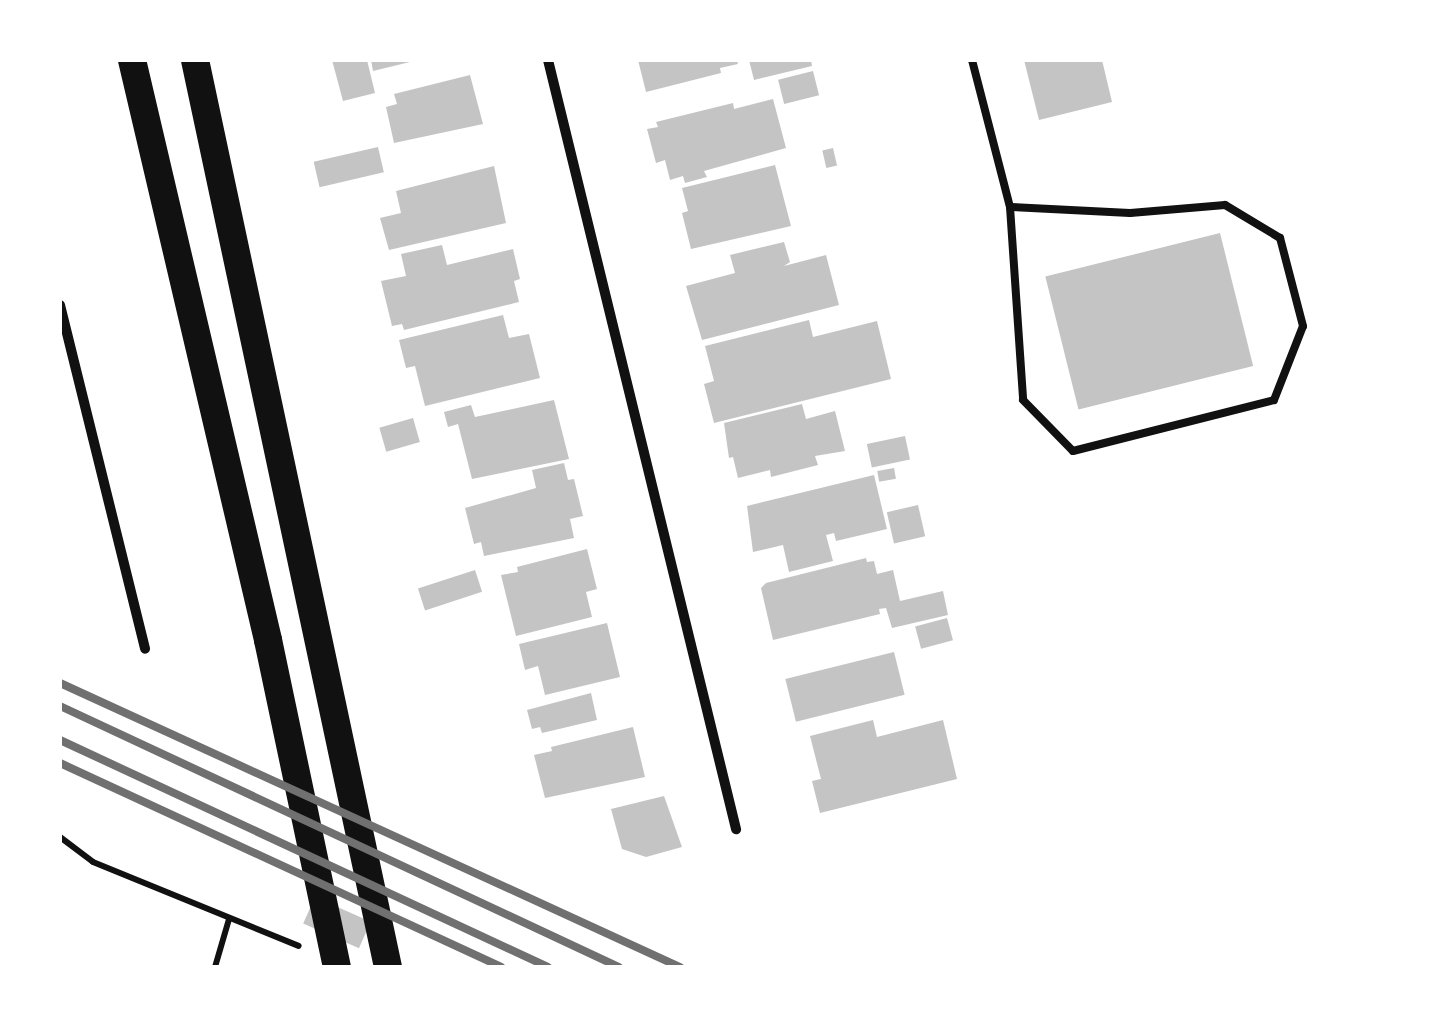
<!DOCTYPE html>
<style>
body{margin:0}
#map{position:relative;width:1449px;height:1027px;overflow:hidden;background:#fff;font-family:"DejaVu Sans",sans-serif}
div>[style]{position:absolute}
.building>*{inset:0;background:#c4c4c4;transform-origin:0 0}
.path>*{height:6px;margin:-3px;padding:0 3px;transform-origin:3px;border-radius:3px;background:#111}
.service>*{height:8px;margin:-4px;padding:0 4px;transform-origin:4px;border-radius:4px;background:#111}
.minor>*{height:10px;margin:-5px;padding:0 5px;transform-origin:5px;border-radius:5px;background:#111}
.trunk>*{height:28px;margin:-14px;padding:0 14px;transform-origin:14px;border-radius:14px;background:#111}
.rail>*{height:8px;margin:-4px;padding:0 4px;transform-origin:4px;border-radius:4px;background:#707070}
span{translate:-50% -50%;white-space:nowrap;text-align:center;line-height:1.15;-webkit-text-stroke:10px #fff;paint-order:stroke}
.frame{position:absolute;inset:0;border:62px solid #fff;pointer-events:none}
</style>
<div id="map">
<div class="building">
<i style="clip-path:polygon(332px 60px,367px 60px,375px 93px,343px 101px)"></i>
<i style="clip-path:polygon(371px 60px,414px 60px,414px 61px,373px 71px)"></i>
<i style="clip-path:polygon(638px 60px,737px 60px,738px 64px,720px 68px,721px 73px,646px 92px)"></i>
<i style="clip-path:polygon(749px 60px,811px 60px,812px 66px,754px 80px)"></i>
<i style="clip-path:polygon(1024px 60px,1102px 60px,1112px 102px,1039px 120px)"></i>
<i style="left:813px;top:71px;width:25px;height:36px;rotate:76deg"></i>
<i style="clip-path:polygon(470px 75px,483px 124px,394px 143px,386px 107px,397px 104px,394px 94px)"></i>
<i style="clip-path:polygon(773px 99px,786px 148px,704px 171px,707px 177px,685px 183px,683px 176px,670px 180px,665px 160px,656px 163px,647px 129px,658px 127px,656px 122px,733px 103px,734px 109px)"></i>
<i style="left:378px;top:147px;width:26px;height:66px;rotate:77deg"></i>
<i style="left:833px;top:148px;width:18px;height:11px;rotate:77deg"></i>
<i style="clip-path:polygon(775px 165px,791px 226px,691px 249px,682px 213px,688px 211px,682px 188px)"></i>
<i style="clip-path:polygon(494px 166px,506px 223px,389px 250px,380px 218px,401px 213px,396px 191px)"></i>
<i style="left:1220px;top:233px;width:137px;height:180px;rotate:76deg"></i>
<i style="clip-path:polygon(784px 242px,790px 262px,784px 266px,826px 255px,839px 305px,702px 340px,686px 286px,735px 273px,730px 255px)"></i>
<i style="clip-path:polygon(442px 245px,447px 265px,513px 249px,520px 279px,514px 281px,519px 302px,404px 330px,402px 324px,392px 326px,381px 281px,406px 276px,401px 254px)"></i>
<i style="clip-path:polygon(503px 315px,509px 338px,529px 334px,540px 378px,425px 406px,415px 366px,406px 368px,399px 340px)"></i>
<i style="clip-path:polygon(809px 320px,813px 337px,877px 321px,891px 379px,714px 423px,704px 384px,714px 381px,705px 346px)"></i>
<i style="clip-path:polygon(554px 400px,569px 459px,472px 479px,458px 424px,448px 427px,444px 412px,471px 405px,475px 417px)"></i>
<i style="clip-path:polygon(802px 404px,806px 419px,835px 411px,845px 451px,815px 456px,818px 465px,771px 477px,770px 470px,738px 478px,733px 457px,729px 458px,724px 423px)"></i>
<i style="left:413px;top:418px;width:25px;height:35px;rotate:74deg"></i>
<i style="left:905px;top:436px;width:24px;height:39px;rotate:78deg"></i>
<i style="clip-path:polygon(564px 463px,568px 480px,574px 479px,583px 516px,570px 519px,574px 538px,484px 556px,481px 542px,474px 544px,465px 508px,536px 488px,532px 470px)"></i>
<i style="left:894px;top:468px;width:11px;height:17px;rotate:80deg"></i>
<i style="clip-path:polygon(874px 475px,887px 529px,836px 541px,834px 533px,826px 535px,833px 561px,789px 572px,783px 545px,753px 552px,747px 506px)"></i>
<i style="left:918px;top:505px;width:32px;height:32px;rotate:77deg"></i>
<i style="clip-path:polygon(587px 549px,597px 589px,586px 592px,592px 617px,516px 636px,501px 575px,518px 572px,517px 567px)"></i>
<i style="clip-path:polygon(866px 558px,867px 562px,874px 561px,877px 574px,893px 570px,900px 601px,943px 591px,948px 615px,892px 628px,886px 608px,879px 609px,880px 614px,773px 640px,761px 588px,766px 583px)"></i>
<i style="left:475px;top:570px;width:23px;height:60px;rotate:72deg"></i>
<i style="left:947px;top:618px;width:23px;height:33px;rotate:75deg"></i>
<i style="clip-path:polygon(607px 623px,620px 677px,545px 695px,538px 666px,525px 670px,519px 644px)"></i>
<i style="left:894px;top:652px;width:44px;height:112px;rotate:76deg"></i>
<i style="clip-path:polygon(591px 693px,597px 720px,542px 733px,540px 727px,532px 729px,527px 710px)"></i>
<i style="clip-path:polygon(873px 720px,877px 737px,943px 720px,957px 779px,820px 813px,812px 781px,821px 779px,810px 736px)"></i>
<i style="clip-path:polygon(633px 727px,645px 777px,545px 798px,534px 755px,552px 751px,551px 747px)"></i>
<i style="clip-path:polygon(664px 796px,682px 847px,646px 857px,622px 849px,611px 809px)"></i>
<i style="left:315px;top:897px;width:61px;height:29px;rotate:24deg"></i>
</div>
<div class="path">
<i style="left:60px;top:837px;width:41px;rotate:37.1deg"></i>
<i style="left:93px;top:862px;width:222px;rotate:22.2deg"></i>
<i style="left:215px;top:967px;width:50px;rotate:-73.7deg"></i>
</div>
<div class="service">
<i style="left:972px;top:60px;width:152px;rotate:75.5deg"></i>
<i style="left:1010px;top:207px;width:193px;rotate:86.1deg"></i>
<i style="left:1023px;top:400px;width:71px;rotate:45.6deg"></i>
<i style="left:1073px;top:451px;width:207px;rotate:-14.2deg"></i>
<i style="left:1274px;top:400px;width:79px;rotate:-68.6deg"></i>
<i style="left:1303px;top:326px;width:91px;rotate:-104.6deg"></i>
<i style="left:1280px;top:238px;width:64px;rotate:-149deg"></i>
<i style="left:1225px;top:205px;width:95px;rotate:175.2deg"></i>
<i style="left:1130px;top:213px;width:120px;rotate:-177.1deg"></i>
</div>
<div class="minor">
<i style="left:548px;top:60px;width:792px;rotate:76.26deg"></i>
<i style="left:60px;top:305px;width:354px;rotate:76.1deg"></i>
</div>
<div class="trunk">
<i style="left:132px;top:60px;width:596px;rotate:76.8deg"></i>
<i style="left:268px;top:640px;width:334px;rotate:78.1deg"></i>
<i style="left:195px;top:60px;width:927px;rotate:77.99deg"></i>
</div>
<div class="rail">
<i style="left:60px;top:683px;width:682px;rotate:24.61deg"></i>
<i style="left:60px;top:706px;width:617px;rotate:25.03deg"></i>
<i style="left:60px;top:740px;width:538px;rotate:24.95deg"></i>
<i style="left:60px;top:763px;width:486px;rotate:24.8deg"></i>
</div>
<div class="frame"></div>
</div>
